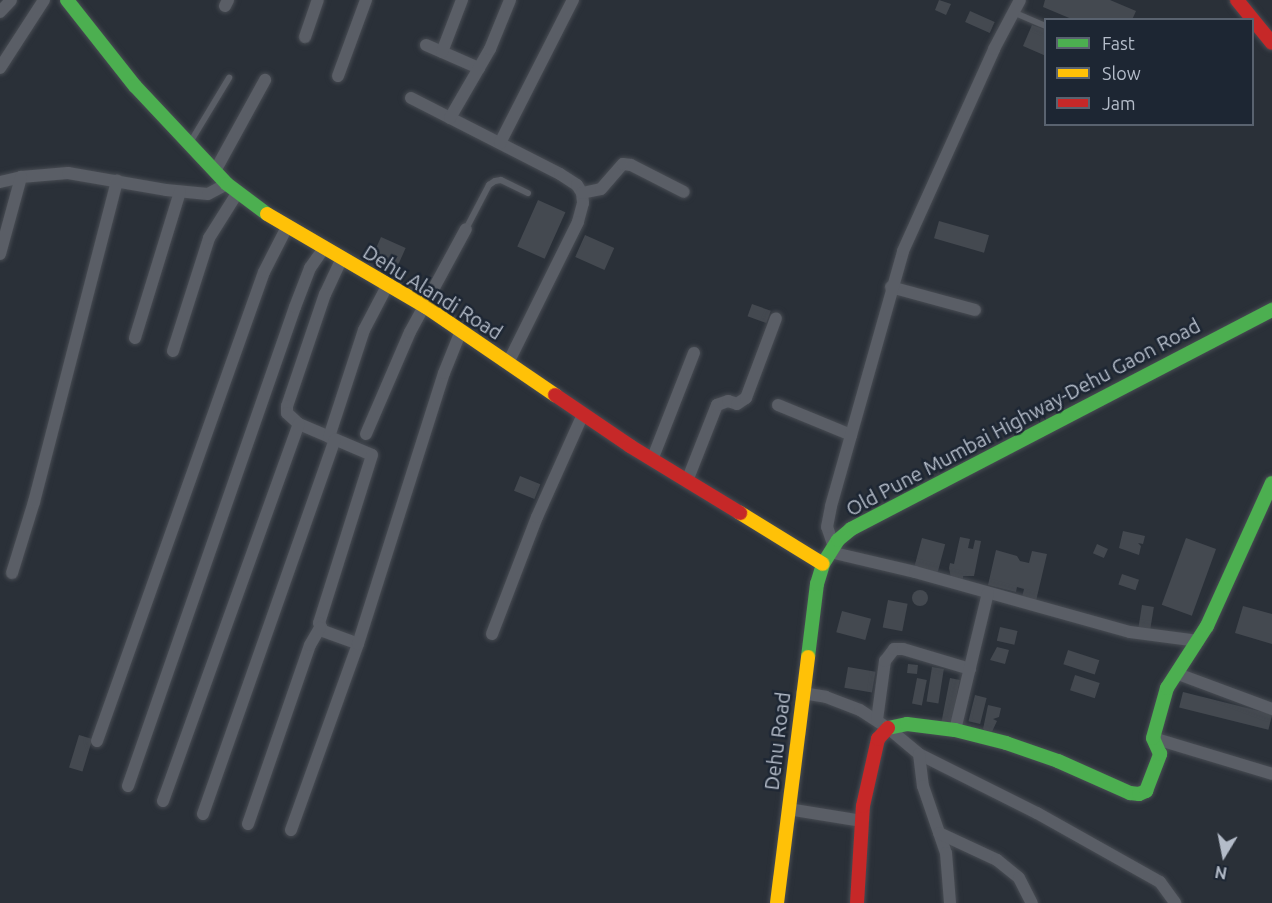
<!DOCTYPE html>
<style>
body{margin:0}
#map{position:relative;width:1272px;height:903px;overflow:hidden;background:#2a3038;font-family:Ubuntu,sans-serif}
div>[style]{position:absolute}
.building>*{inset:0;background:#444950;transform-origin:0 0}
.round{border-radius:50%}
.roads{filter:drop-shadow(0 0 2px #484c53) drop-shadow(0 0 2px #484c53)}
.lane>*{height:6px;margin:-3px;padding:0 3px;transform-origin:3px;border-radius:3px;background:#5a5e66}
.street>*{height:12px;margin:-6px;padding:0 6px;transform-origin:6px;border-radius:6px;background:#5a5e66}
.fast>*{height:14px;margin:-7px;padding:0 7px;transform-origin:7px;border-radius:7px;background:#4caf50}
.slow>*{height:14px;margin:-7px;padding:0 7px;transform-origin:7px;border-radius:7px;background:#ffc107}
.jam>*{height:14px;margin:-7px;padding:0 7px;transform-origin:7px;border-radius:7px;background:#c62828}
span{translate:-50% -50%;white-space:nowrap;text-align:center;line-height:1.15;-webkit-text-stroke:5px #1d2633;paint-order:stroke}
.street-label{font-size:20px;color:#b4bcc9}
.legend{position:absolute;left:1044px;top:18px;width:210px;height:108px;box-sizing:border-box;background:#1d2633;border:2px solid #59626f;margin:0;padding:8px 10px;list-style:none;font-size:18px;color:#b4bcc9}
.legend li{display:flex;align-items:center;gap:12px;height:30px}
.legend b{width:30px;border:2px solid #59626f}
.north{position:absolute;left:1194px;top:825px;width:60px;height:60px;-webkit-text-stroke:4px #1d2633;paint-order:stroke;rotate:190deg;font-size:16px;font-weight:700;line-height:24px;text-align:center;color:#b4bcc9}
.north::after{content:'';display:block;margin:auto;width:21px;height:27px;background:#b4bcc9;clip-path:polygon(50% 0,100% 100%,50% 72%,0 100%)}
</style>
<div id="map">
<div class="building">
<i style="clip-path:polygon(939px 0,951px 4px,946px 15px,935px 10px)"></i>
<i style="clip-path:polygon(1045px 0,1110px 0,1136px 11px,1132px 20px,1074px 20px,1043px 7px)"></i>
<i style="left:970px;top:11px;width:27px;height:12px;rotate:24deg"></i>
<i style="clip-path:polygon(1032px 25px,1046px 30px,1046px 56px,1023px 46px)"></i>
<i style="left:538px;top:200px;width:30px;height:51px;rotate:24deg"></i>
<i style="left:939px;top:221px;width:52px;height:18px;rotate:16deg"></i>
<i style="left:585px;top:235px;width:32px;height:24px;rotate:24deg"></i>
<i style="left:381px;top:237px;width:27px;height:20px;rotate:24deg"></i>
<i style="left:752px;top:304px;width:20px;height:13px;rotate:20deg"></i>
<i style="left:520px;top:476px;width:22px;height:16px;rotate:22deg"></i>
<i style="clip-path:polygon(1123px 531px,1145px 536px,1143px 544px,1138px 543px,1141px 546px,1139px 555px,1119px 548px)"></i>
<i style="clip-path:polygon(960px 537px,970px 539px,968px 548px,973px 549px,975px 540px,981px 541px,974px 576px,963px 576px,963px 580px,951px 578px,949px 568px,950px 563px,954px 564px)"></i>
<i style="left:922px;top:538px;width:24px;height:33px;rotate:15deg"></i>
<i style="left:1186px;top:538px;width:32px;height:71px;rotate:20deg"></i>
<i style="left:1097px;top:544px;width:12px;height:10px;rotate:24deg"></i>
<i style="clip-path:polygon(996px 550px,1017px 556px,1020px 561px,1029px 563px,1032px 551px,1047px 554px,1036px 601px,1022px 597px,1024px 589px,1017px 587px,1016px 592px,988px 585px)"></i>
<i style="left:1122px;top:574px;width:18px;height:11px;rotate:19deg"></i>
<i class="round" style="left:912px;top:590px;width:16px;height:16px"></i>
<i style="left:888px;top:600px;width:20px;height:28px;rotate:11deg"></i>
<i style="left:1142px;top:605px;width:12px;height:25px;rotate:9deg"></i>
<i style="clip-path:polygon(1243px 606px,1272px 614px,1272px 644px,1235px 633px)"></i>
<i style="left:842px;top:611px;width:30px;height:22px;rotate:15deg"></i>
<i style="left:1000px;top:627px;width:18px;height:14px;rotate:13deg"></i>
<i style="clip-path:polygon(997px 647px,1009px 650px,1005px 664px,990px 660px)"></i>
<i style="left:1068px;top:650px;width:33px;height:15px;rotate:18deg"></i>
<i style="left:908px;top:664px;width:10px;height:9px;rotate:6deg"></i>
<i style="left:848px;top:667px;width:28px;height:21px;rotate:10deg"></i>
<i style="left:932px;top:667px;width:12px;height:35px;rotate:9deg"></i>
<i style="left:1075px;top:675px;width:26px;height:16px;rotate:18deg"></i>
<i style="left:917px;top:678px;width:10px;height:26px;rotate:11deg"></i>
<i style="left:950px;top:678px;width:10px;height:45px;rotate:11deg"></i>
<i style="left:1183px;top:692px;width:92px;height:16px;rotate:14deg"></i>
<i style="left:975px;top:695px;width:12px;height:27px;rotate:14deg"></i>
<i style="clip-path:polygon(988px 705px,1001px 708px,999px 717px,993px 719px,997px 721px,990px 736px,983px 729px)"></i>
<i style="left:79px;top:735px;width:14px;height:34px;rotate:17deg"></i>
</div>
<div class="roads">
<div class="lane">
<i style="left:1015px;top:13px;width:34px;rotate:23deg"></i>
<i style="left:191px;top:141px;width:74px;rotate:-58.9deg"></i>
<i style="left:466px;top:229px;width:50px;rotate:-62.4deg"></i>
<i style="left:489px;top:185px;width:7px;rotate:-34deg"></i>
<i style="left:495px;top:181px;width:6px;rotate:-9deg"></i>
<i style="left:501px;top:180px;width:30px;rotate:26deg"></i>
</div>
<div class="street">
<i style="left:225px;top:6px;width:7px;rotate:-63deg"></i>
<i style="left:0;top:12px;width:16px;rotate:-47deg"></i>
<i style="left:305px;top:37px;width:39px;rotate:-71deg"></i>
<i style="left:426px;top:45px;width:58px;rotate:23.5deg"></i>
<i style="left:442px;top:52px;width:56px;rotate:-69deg"></i>
<i style="left:0;top:68px;width:81px;rotate:-57.1deg"></i>
<i style="left:338px;top:76px;width:81px;rotate:-69.8deg"></i>
<i style="left:411px;top:98px;width:167px;rotate:27deg"></i>
<i style="left:560px;top:174px;width:20px;rotate:33deg"></i>
<i style="left:577px;top:185px;width:9px;rotate:58deg"></i>
<i style="left:582px;top:193px;width:10px;rotate:84deg"></i>
<i style="left:583px;top:203px;width:20px;rotate:105deg"></i>
<i style="left:578px;top:222px;width:157px;rotate:116.4deg"></i>
<i style="left:450px;top:118px;width:80px;rotate:-59.9deg"></i>
<i style="left:490px;top:49px;width:53px;rotate:-67.8deg"></i>
<i style="left:500px;top:143px;width:161px;rotate:-63deg"></i>
<i style="left:215px;top:171px;width:104px;rotate:-61.2deg"></i>
<i style="left:0;top:182px;width:22px;rotate:-13deg"></i>
<i style="left:21px;top:177px;width:47px;rotate:-4.9deg"></i>
<i style="left:68px;top:173px;width:99px;rotate:9.8deg"></i>
<i style="left:166px;top:190px;width:42px;rotate:5.4deg"></i>
<i style="left:208px;top:194px;width:21px;rotate:-28deg"></i>
<i style="left:582px;top:193px;width:19px;rotate:-12deg"></i>
<i style="left:601px;top:189px;width:33px;rotate:-49deg"></i>
<i style="left:623px;top:164px;width:8px;rotate:7deg"></i>
<i style="left:631px;top:165px;width:59px;rotate:27deg"></i>
<i style="left:0;top:254px;width:80px;rotate:-74.7deg"></i>
<i style="left:342px;top:258px;width:40px;rotate:115deg"></i>
<i style="left:325px;top:294px;width:118px;rotate:108.7deg"></i>
<i style="left:287px;top:406px;width:7px;rotate:90deg"></i>
<i style="left:287px;top:413px;width:16px;rotate:43deg"></i>
<i style="left:299px;top:424px;width:79px;rotate:23deg"></i>
<i style="left:372px;top:455px;width:176px;rotate:107.5deg"></i>
<i style="left:319px;top:623px;width:9px;rotate:63deg"></i>
<i style="left:323px;top:631px;width:37px;rotate:20deg"></i>
<i style="left:891px;top:287px;width:87px;rotate:15.3deg"></i>
<i style="left:135px;top:338px;width:153px;rotate:-72.9deg"></i>
<i style="left:173px;top:351px;width:119px;rotate:-72.3deg"></i>
<i style="left:209px;top:238px;width:54px;rotate:-57.8deg"></i>
<i style="left:778px;top:405px;width:79px;rotate:22.3deg"></i>
<i style="left:366px;top:434px;width:111px;rotate:-66.7deg"></i>
<i style="left:410px;top:332px;width:117px;rotate:-61.5deg"></i>
<i style="left:329px;top:437px;width:113px;rotate:-71.9deg"></i>
<i style="left:364px;top:330px;width:52px;rotate:-62.4deg"></i>
<i style="left:652px;top:460px;width:115px;rotate:-68.6deg"></i>
<i style="left:687px;top:481px;width:82px;rotate:-68.5deg"></i>
<i style="left:717px;top:405px;width:12px;rotate:-20deg"></i>
<i style="left:728px;top:401px;width:9px;rotate:18deg"></i>
<i style="left:737px;top:404px;width:11px;rotate:-34deg"></i>
<i style="left:746px;top:398px;width:85px;rotate:-69.4deg"></i>
<i style="left:834px;top:547px;width:21px;rotate:-109deg"></i>
<i style="left:827px;top:527px;width:21px;rotate:-79deg"></i>
<i style="left:831px;top:506px;width:265px;rotate:-74.2deg"></i>
<i style="left:903px;top:251px;width:222px;rotate:-65.7deg"></i>
<i style="left:994px;top:49px;width:55px;rotate:-62deg"></i>
<i style="left:830px;top:552px;width:87px;rotate:13.2deg"></i>
<i style="left:915px;top:572px;width:223px;rotate:15.6deg"></i>
<i style="left:1130px;top:632px;width:69px;rotate:7.5deg"></i>
<i style="left:12px;top:573px;width:74px;rotate:-72.8deg"></i>
<i style="left:34px;top:502px;width:332px;rotate:-75.5deg"></i>
<i style="left:492px;top:634px;width:125px;rotate:-69deg"></i>
<i style="left:537px;top:517px;width:113px;rotate:-65.9deg"></i>
<i style="left:1178px;top:674px;width:100px;rotate:20.4deg"></i>
<i style="left:802px;top:693px;width:24px;rotate:9deg"></i>
<i style="left:826px;top:697px;width:36px;rotate:21deg"></i>
<i style="left:860px;top:710px;width:33px;rotate:33deg"></i>
<i style="left:888px;top:728px;width:40px;rotate:40deg"></i>
<i style="left:919px;top:754px;width:132px;rotate:26.6deg"></i>
<i style="left:1037px;top:813px;width:141px;rotate:29.3deg"></i>
<i style="left:1160px;top:882px;width:26px;rotate:54deg"></i>
<i style="left:877px;top:720px;width:60px;rotate:-82.3deg"></i>
<i style="left:885px;top:661px;width:15px;rotate:-53deg"></i>
<i style="left:894px;top:649px;width:9px"></i>
<i style="left:903px;top:649px;width:70px;rotate:16.6deg"></i>
<i style="left:955px;top:730px;width:141px;rotate:-76.5deg"></i>
<i style="left:1153px;top:738px;width:124px;rotate:16.8deg"></i>
<i style="left:97px;top:741px;width:498px;rotate:-70.4deg"></i>
<i style="left:264px;top:272px;width:51px;rotate:-62.9deg"></i>
<i style="left:919px;top:754px;width:32px;rotate:83deg"></i>
<i style="left:923px;top:786px;width:71px;rotate:71.1deg"></i>
<i style="left:946px;top:853px;width:50px;rotate:85.4deg"></i>
<i style="left:128px;top:786px;width:507px;rotate:-70.78deg"></i>
<i style="left:295px;top:307px;width:42px;rotate:-69deg"></i>
<i style="left:310px;top:268px;width:24px;rotate:-55deg"></i>
<i style="left:163px;top:801px;width:401px;rotate:-70.2deg"></i>
<i style="left:788px;top:809px;width:75px;rotate:9.2deg"></i>
<i style="left:203px;top:814px;width:397px;rotate:-70.6deg"></i>
<i style="left:248px;top:824px;width:189px;rotate:-70.9deg"></i>
<i style="left:310px;top:645px;width:20px;rotate:-60deg"></i>
<i style="left:291px;top:830px;width:198px;rotate:-70.2deg"></i>
<i style="left:358px;top:644px;width:284px;rotate:-72.4deg"></i>
<i style="left:444px;top:373px;width:45px;rotate:-68deg"></i>
<i style="left:939px;top:833px;width:64px;rotate:25deg"></i>
<i style="left:997px;top:860px;width:28px;rotate:39deg"></i>
<i style="left:1019px;top:878px;width:28px;rotate:63deg"></i>
</div>
<div class="fast">
<i style="left:67px;top:0;width:110px;rotate:51.7deg"></i>
<i style="left:135px;top:86px;width:134px;rotate:46.8deg"></i>
<i style="left:227px;top:184px;width:50px;rotate:36.9deg"></i>
<i style="left:808px;top:657px;width:74px;rotate:-83deg"></i>
<i style="left:817px;top:584px;width:21px;rotate:-73deg"></i>
<i style="left:823px;top:564px;width:28px;rotate:-58deg"></i>
<i style="left:838px;top:540px;width:17px;rotate:-40deg"></i>
<i style="left:851px;top:529px;width:475px;rotate:-27.5deg"></i>
<i style="left:888px;top:728px;width:19px;rotate:-12deg"></i>
<i style="left:907px;top:724px;width:48px;rotate:7.1deg"></i>
<i style="left:955px;top:730px;width:53px;rotate:14.3deg"></i>
<i style="left:1006px;top:743px;width:55px;rotate:19.1deg"></i>
<i style="left:1058px;top:761px;width:79px;rotate:24deg"></i>
<i style="left:1130px;top:793px;width:9px;rotate:6deg"></i>
<i style="left:1139px;top:794px;width:8px;rotate:-23deg"></i>
<i style="left:1146px;top:791px;width:40px;rotate:-69deg"></i>
<i style="left:1160px;top:754px;width:17px;rotate:-114deg"></i>
<i style="left:1153px;top:738px;width:52px;rotate:-74.4deg"></i>
<i style="left:1167px;top:688px;width:74px;rotate:-57.2deg"></i>
<i style="left:1207px;top:626px;width:157px;rotate:-65.6deg"></i>
</div>
<div class="slow">
<i style="left:267px;top:214px;width:184px;rotate:30.3deg"></i>
<i style="left:426px;top:307px;width:156px;rotate:34.3deg"></i>
<i style="left:740px;top:513px;width:97px;rotate:31.6deg"></i>
<i style="left:777px;top:903px;width:248px;rotate:-82.8deg"></i>
</div>
<div class="jam">
<i style="left:1237px;top:0;width:55px;rotate:50.9deg"></i>
<i style="left:555px;top:395px;width:91px;rotate:34.2deg"></i>
<i style="left:630px;top:446px;width:129px;rotate:31.3deg"></i>
<i style="left:857px;top:903px;width:97px;rotate:-86.5deg"></i>
<i style="left:863px;top:806px;width:69px;rotate:-77.4deg"></i>
<i style="left:878px;top:739px;width:15px;rotate:-48deg"></i>
</div>
</div>
<div class="street-label">
<span style="left:433px;top:292px;rotate:32deg">Dehu Alandi Road</span>
<span style="left:1023px;top:417px;rotate:-28deg">Old Pune Mumbai Highway-Dehu Gaon Road</span>
<span style="left:777px;top:741px;rotate:-83deg">Dehu Road</span>
</div>
<ul class="legend">
<li><b style="height:8px;background:#4caf50"></b>Fast</li>
<li><b style="height:8px;background:#ffc107"></b>Slow</li>
<li><b style="height:8px;background:#c62828"></b>Jam</li>
</ul>
<div class="north">N</div>
</div>
